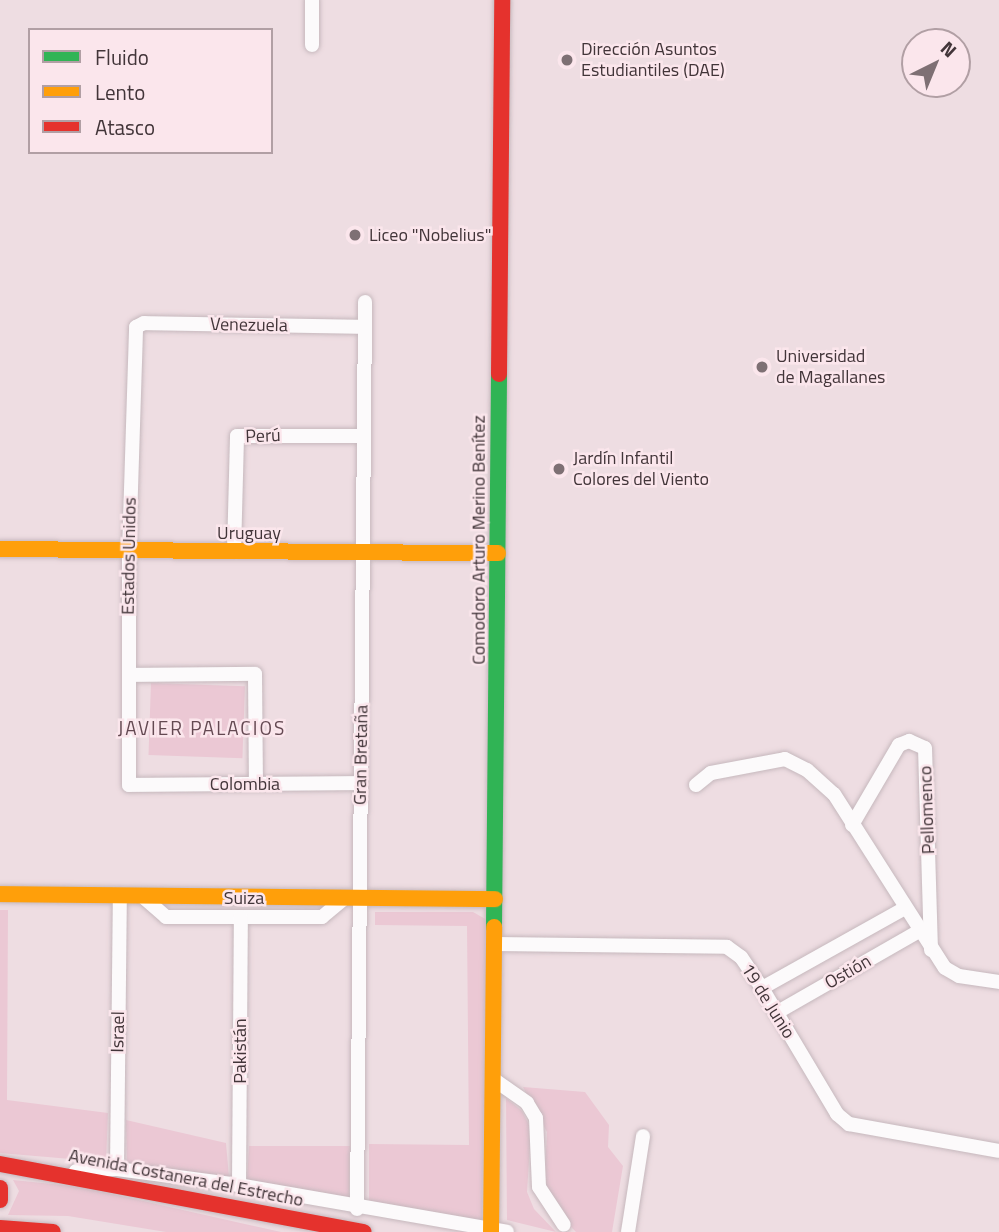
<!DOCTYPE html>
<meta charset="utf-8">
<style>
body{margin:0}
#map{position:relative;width:999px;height:1232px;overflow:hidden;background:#eedde2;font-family:"Titillium Web",sans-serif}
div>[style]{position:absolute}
.green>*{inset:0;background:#ebc8d4;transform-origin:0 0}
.roads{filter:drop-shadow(0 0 2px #c6b8bd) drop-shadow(0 0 2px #c6b8bd)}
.street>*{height:14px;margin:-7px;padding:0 7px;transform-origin:7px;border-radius:7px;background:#fcfafb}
.fast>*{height:16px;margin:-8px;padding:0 8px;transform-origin:8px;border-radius:8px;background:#30b455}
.slow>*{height:16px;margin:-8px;padding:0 8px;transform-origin:8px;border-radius:8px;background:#ff9f0a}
.jam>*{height:16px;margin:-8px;padding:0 8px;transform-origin:8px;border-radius:8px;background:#e5322d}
.dots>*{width:19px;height:19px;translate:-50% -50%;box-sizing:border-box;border:4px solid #fbe6ec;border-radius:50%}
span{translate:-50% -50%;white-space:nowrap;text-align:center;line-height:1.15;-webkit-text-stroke:5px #fbe6ec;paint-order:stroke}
.poi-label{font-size:18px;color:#423539}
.left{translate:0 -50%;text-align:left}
.street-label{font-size:18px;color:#423539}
.neighbourhood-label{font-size:19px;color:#644952;letter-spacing:2px}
.legend{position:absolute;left:28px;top:28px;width:245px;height:126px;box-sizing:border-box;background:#fbe6ec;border:2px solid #b19fa4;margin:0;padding:9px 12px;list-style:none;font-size:21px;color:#423539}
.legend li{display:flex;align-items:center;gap:14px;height:35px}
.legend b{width:35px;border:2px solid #b19fa4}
.north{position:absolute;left:901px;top:28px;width:70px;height:70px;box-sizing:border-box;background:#fbe6ec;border:2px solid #b19fa4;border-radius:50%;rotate:43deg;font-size:19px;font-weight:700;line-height:28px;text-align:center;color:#423539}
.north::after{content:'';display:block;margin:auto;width:24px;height:32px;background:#7e7074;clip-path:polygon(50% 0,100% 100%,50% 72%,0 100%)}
</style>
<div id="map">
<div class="green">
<i style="left:151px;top:683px;width:94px;height:72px;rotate:2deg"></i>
<i style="clip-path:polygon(0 910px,8px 910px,7px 1100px,108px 1113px,106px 1162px,0 1153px)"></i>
<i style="clip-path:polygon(375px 912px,473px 912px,487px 920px,482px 1221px,369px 1205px,369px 1144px,469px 1145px,467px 926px,375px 925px)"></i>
<i style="clip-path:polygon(523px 1087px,585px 1092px,609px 1125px,608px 1147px,623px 1166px,612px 1232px,576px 1232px,554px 1209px,544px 1191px,547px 1132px)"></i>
<i style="clip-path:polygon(506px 1098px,522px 1111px,531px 1129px,527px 1192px,534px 1209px,556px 1232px,507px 1220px)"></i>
<i style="clip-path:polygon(126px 1120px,226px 1143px,229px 1178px,127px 1166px)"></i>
<i style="clip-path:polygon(249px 1146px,350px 1146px,349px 1199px,247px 1181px)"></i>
<i style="clip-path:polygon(13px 1180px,81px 1187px,281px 1232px,166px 1232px,68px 1216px,8px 1215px,19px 1191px)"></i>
</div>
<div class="roads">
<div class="street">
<i style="left:312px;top:45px;width:45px;rotate:-90deg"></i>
<i style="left:234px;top:552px;width:116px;rotate:-88.5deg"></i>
<i style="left:237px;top:436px;width:127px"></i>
<i style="left:129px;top:675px;width:126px;rotate:-0.5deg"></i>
<i style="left:255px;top:674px;width:109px;rotate:89.5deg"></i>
<i style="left:361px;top:783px;width:232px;rotate:179.5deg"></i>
<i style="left:129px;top:785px;width:232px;rotate:-90deg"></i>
<i style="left:129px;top:553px;width:226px;rotate:-88.2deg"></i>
<i style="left:136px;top:327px;width:9px;rotate:-27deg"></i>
<i style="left:144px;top:323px;width:221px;rotate:1deg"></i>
<i style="left:696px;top:785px;width:19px;rotate:-39deg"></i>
<i style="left:711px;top:773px;width:75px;rotate:-10.7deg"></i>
<i style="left:785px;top:759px;width:25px;rotate:27deg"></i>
<i style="left:807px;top:770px;width:36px;rotate:42deg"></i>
<i style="left:834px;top:794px;width:206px;rotate:57.5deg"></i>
<i style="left:945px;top:968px;width:16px;rotate:30deg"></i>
<i style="left:959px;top:976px;width:40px;rotate:8.5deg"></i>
<i style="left:852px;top:825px;width:93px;rotate:-59.6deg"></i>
<i style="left:899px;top:745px;width:11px;rotate:-22deg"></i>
<i style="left:909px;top:741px;width:17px;rotate:24deg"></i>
<i style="left:925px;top:748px;width:202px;rotate:88.3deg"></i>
<i style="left:142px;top:896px;width:32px;rotate:41deg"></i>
<i style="left:166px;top:917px;width:156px"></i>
<i style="left:322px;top:917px;width:31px;rotate:-40deg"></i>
<i style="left:495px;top:944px;width:232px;rotate:0.7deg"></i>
<i style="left:727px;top:947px;width:17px;rotate:36deg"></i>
<i style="left:741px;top:957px;width:37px;rotate:56deg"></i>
<i style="left:762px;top:988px;width:147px;rotate:59.2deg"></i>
<i style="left:837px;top:1114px;width:16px;rotate:40deg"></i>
<i style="left:849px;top:1124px;width:152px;rotate:10.2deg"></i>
<i style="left:762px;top:988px;width:164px;rotate:-29.2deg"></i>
<i style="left:776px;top:1013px;width:165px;rotate:-29.8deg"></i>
<i style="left:496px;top:1081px;width:38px;rotate:35deg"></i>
<i style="left:527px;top:1103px;width:17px;rotate:59deg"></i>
<i style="left:536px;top:1118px;width:69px;rotate:87.5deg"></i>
<i style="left:539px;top:1187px;width:45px;rotate:56.7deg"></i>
<i style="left:117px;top:1169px;width:274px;rotate:-89.4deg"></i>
<i style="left:76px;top:1171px;width:41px;rotate:-2.8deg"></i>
<i style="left:117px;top:1169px;width:123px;rotate:7.5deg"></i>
<i style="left:239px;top:1185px;width:272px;rotate:9.9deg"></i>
<i style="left:239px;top:1185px;width:268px;rotate:-89.6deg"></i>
<i style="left:357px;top:1209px;width:907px;rotate:-89.49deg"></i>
<i style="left:628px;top:1232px;width:97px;rotate:-81.1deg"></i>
</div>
<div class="fast">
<i style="left:494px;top:927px;width:553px;rotate:-89.48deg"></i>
</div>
<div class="slow">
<i style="left:0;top:549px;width:498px;rotate:0.5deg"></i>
<i style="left:0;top:894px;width:495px;rotate:0.6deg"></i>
<i style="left:491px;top:1232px;width:305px;rotate:-89.4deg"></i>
</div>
<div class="jam">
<i style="left:499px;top:374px;width:374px;rotate:-89.5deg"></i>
<i style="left:0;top:1164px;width:370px;rotate:10.6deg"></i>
<i style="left:0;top:1188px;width:12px;rotate:90deg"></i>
<i style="left:0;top:1228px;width:53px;rotate:4.3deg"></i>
</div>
</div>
<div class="dots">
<i style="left:567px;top:60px;background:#7e7074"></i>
<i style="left:355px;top:235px;background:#7e7074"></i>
<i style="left:762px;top:367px;background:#7e7074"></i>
<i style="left:559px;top:469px;background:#7e7074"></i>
</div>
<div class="poi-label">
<span class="left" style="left:581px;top:60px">Dirección Asuntos<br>Estudiantiles (DAE)</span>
<span class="left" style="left:369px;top:235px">Liceo "Nobelius"</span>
<span class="left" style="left:776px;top:367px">Universidad<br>de Magallanes</span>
<span class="left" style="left:573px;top:469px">Jardín Infantil<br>Colores del Viento</span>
</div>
<div class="street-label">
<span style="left:249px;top:325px;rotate:1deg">Venezuela</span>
<span style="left:263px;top:436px;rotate:-2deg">Perú</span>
<span style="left:249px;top:533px">Uruguay</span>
<span style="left:479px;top:540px;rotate:-90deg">Comodoro Arturo Merino Benítez</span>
<span style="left:129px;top:556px;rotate:-89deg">Estados Unidos</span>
<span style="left:361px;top:755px;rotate:-89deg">Gran Bretaña</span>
<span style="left:245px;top:784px">Colombia</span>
<span style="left:927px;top:810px;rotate:-92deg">Pellomenco</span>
<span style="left:244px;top:898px">Suiza</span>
<span style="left:848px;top:972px;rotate:-30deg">Ostión</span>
<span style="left:768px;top:1001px;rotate:58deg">19 de Junio</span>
<span style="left:118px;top:1032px;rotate:-89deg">Israel</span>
<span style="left:240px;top:1051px;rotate:-90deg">Pakistán</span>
<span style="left:186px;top:1178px;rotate:11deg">Avenida Costanera del Estrecho</span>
</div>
<div class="neighbourhood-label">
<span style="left:202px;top:728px">JAVIER PALACIOS</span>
</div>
<ul class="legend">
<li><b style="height:9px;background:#30b455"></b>Fluido</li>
<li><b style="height:9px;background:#ff9f0a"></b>Lento</li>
<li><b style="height:9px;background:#e5322d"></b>Atasco</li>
</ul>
<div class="north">N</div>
</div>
